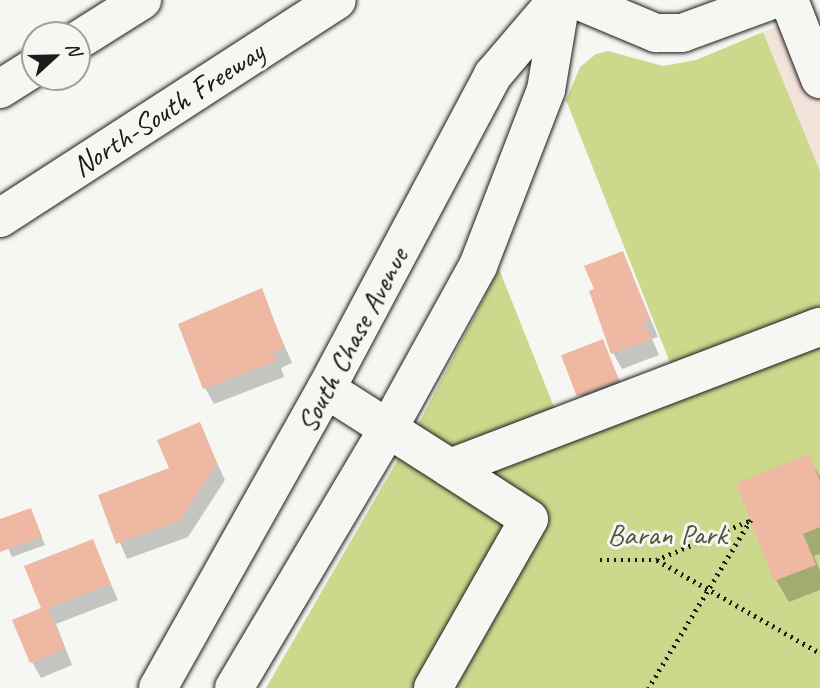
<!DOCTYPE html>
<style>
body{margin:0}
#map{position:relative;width:820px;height:688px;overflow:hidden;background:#f6f6f2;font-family:Caveat,sans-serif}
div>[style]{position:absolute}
.built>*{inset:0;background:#f4e3da}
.green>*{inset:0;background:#ccd88c}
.shadow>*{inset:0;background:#0003;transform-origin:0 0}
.building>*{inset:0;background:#efb8a3;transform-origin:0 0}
.path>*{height:4.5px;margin-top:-2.25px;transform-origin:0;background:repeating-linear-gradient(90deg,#1c1c1c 0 2px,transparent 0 7px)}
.roads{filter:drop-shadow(0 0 2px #1c1c1c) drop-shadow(0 0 2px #1c1c1c)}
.minor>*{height:38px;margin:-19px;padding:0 19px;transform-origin:19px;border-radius:19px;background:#f6f6f2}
.major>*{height:38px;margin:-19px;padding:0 19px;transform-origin:19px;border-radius:19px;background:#f6f6f2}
.highway>*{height:38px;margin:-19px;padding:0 19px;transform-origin:19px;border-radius:19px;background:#f6f6f2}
span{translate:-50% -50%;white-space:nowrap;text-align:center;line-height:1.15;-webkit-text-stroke:6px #f6f6f2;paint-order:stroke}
.street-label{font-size:30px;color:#1c1c1c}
.park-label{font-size:30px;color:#51543e}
.north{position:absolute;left:21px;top:21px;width:70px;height:70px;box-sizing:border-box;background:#f6f6f2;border:2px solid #9f9f9c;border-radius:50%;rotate:68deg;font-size:19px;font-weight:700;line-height:28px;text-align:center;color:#1c1c1c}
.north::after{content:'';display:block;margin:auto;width:24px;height:32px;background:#1c1c1c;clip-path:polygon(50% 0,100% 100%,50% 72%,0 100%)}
</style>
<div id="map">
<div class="built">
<i style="clip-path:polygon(820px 11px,820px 171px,763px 32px)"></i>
</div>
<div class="green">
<i style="clip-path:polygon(763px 32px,820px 171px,820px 688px,266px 688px,419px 423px,499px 269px,556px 412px,671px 365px,566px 100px,580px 67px,596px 54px,608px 51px,663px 66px,696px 60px)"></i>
</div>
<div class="shadow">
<i style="clip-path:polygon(623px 253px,658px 337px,652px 339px,659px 355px,622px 369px,613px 353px,596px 290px)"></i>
<i style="clip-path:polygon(261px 291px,292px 363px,281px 368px,284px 377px,214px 404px,205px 388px)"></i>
<i style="left:602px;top:341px;width:60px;height:42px;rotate:66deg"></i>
<i style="clip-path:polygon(199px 424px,225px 480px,188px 537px,127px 559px,100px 496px,171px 469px)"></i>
<i style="clip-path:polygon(808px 456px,820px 477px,820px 554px,814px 556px,820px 571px,820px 590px,789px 602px,776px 580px,738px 484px)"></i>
<i style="clip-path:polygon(34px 518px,45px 545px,12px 557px,0 530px,0 521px)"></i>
<i style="clip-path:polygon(92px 541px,118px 600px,56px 624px,72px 665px,41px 678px,32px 662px,44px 609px)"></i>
</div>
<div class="building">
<i style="clip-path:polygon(623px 251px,650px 320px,644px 323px,652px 339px,611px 354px,589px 291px,594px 289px,584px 266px)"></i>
<i style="clip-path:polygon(262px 288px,284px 347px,273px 352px,276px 361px,203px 389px,178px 324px)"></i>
<i style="left:603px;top:339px;width:44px;height:45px;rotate:69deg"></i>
<i style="clip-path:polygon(200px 422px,217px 463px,179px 521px,116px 544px,98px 495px,169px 468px,157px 440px)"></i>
<i style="clip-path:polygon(809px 454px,820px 482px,820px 527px,803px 534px,816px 565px,774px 581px,736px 483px)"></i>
<i style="clip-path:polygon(31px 508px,42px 537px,0 552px,0 519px)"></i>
<i style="clip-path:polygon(93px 539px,111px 584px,48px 608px,65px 649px,30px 663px,12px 620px,41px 608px,24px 566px)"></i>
</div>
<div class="path">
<i style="left:600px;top:560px;width:56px"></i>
<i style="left:656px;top:560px;width:103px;rotate:-22.8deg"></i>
<i style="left:751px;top:520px;width:197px;rotate:121.3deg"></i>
<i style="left:657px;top:560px;width:188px;rotate:29.7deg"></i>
</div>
<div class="roads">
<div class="minor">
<i style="left:577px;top:0;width:86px;rotate:22.7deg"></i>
<i style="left:656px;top:33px;width:26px"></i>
<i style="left:682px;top:33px;width:96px;rotate:-20.1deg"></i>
<i style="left:789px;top:0;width:85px;rotate:68.6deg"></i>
<i style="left:326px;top:389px;width:147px;rotate:32.5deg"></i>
<i style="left:450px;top:468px;width:396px;rotate:-20.9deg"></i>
<i style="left:433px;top:688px;width:194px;rotate:-60.4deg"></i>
<i style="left:529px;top:519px;width:94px;rotate:-147.2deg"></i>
</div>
<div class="major">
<i style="left:158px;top:688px;width:343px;rotate:-60.7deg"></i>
<i style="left:326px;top:389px;width:356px;rotate:-62deg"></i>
<i style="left:493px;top:75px;width:99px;rotate:-49.5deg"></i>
<i style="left:234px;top:688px;width:301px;rotate:-59.3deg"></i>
<i style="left:388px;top:429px;width:186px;rotate:-61.1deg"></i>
<i style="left:478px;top:266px;width:189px;rotate:-68.9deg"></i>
<i style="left:546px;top:90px;width:91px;rotate:-80.5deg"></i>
</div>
<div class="highway">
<i style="left:77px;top:41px;width:77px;rotate:-32.2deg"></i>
<i style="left:0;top:89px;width:41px;rotate:-32.2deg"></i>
<i style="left:0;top:218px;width:401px;rotate:-32.9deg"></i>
</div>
</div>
<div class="street-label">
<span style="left:168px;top:109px;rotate:-33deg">North-South Freeway</span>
<span style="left:352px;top:340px;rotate:-62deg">South Chase Avenue</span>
</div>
<div class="park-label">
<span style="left:667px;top:534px">Baran Park</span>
</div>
<div class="north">N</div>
</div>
